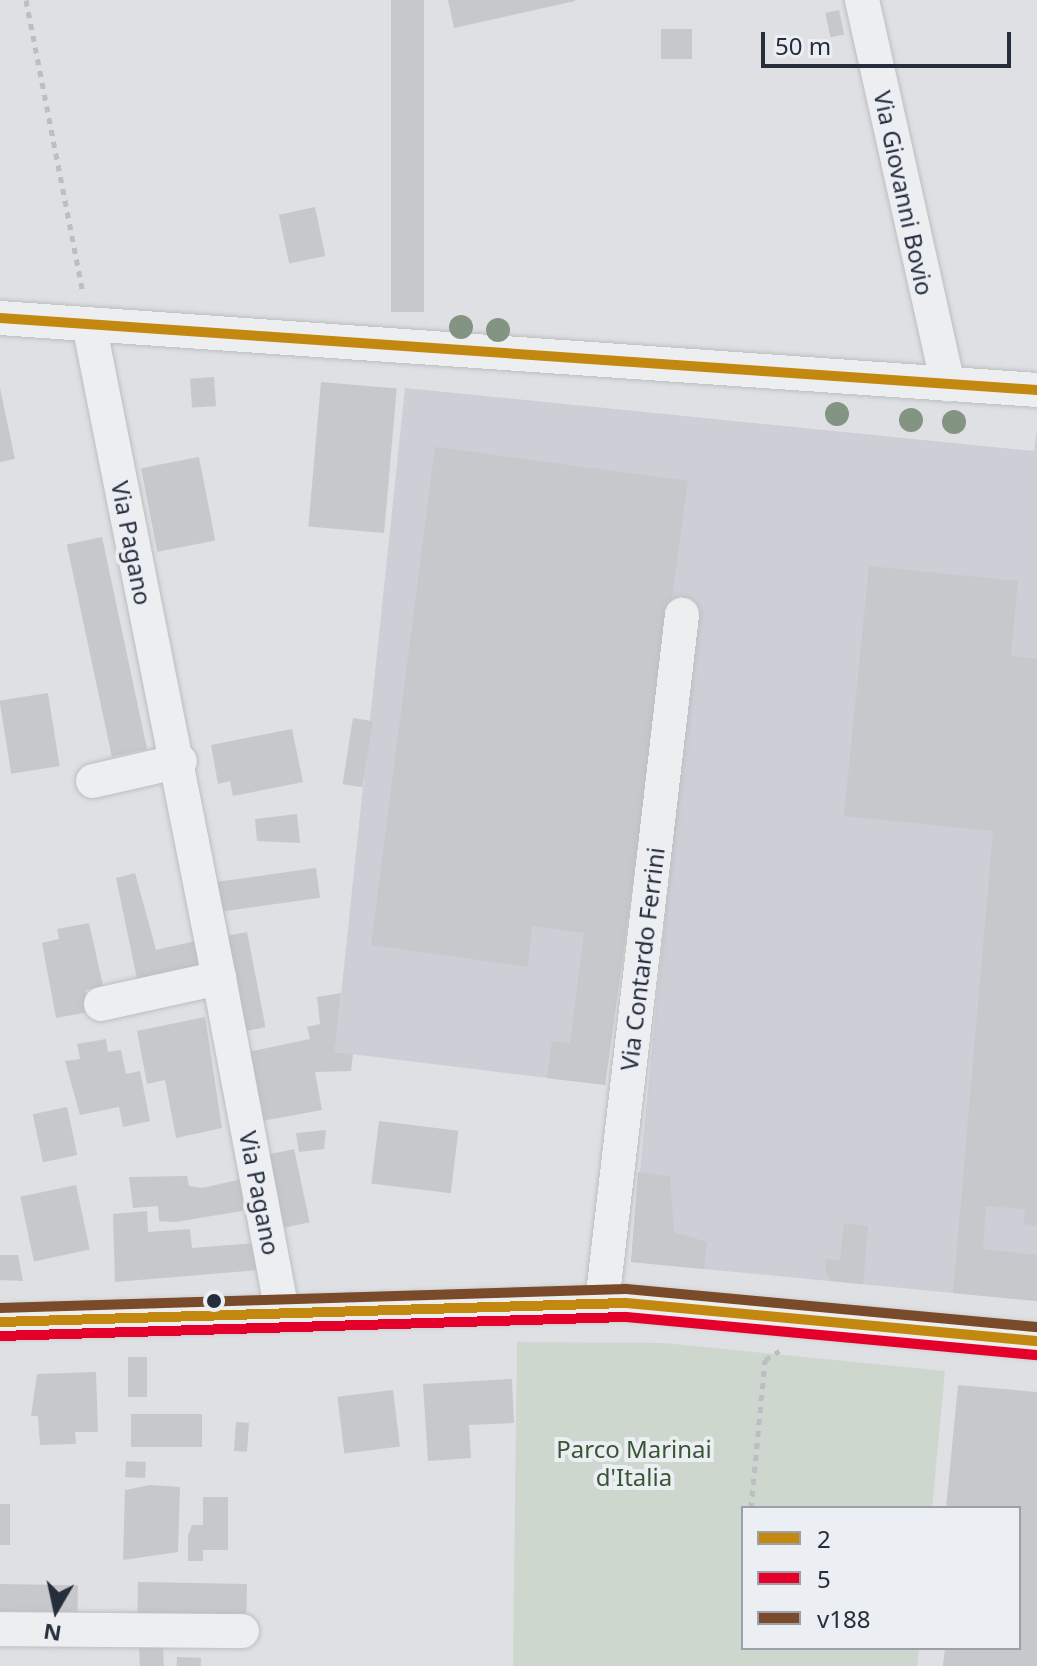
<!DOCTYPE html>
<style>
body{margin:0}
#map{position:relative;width:1037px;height:1666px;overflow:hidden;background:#dee0e3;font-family:"Noto Sans",sans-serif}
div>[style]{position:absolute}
.built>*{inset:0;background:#cccfd6}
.green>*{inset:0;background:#ced7ce}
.building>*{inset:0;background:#c6c8cb;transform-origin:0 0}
.path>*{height:5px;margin-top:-2.5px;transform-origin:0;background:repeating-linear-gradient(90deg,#bdbec3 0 6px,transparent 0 12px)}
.roads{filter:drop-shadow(0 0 2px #bcbec1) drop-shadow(0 0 2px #bcbec1)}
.street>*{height:34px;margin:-17px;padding:0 17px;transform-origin:17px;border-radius:17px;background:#edeef0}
.bus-1>*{height:10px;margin:-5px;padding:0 5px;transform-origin:5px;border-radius:5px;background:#c3880f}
.bus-2>*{height:10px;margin:-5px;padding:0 5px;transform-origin:5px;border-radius:5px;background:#e4002b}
.bus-3>*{height:10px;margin:-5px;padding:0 5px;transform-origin:5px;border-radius:5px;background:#7a4b2a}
.trees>*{width:24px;height:24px;margin:-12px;border-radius:50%;background:#839483}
.dots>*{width:22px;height:22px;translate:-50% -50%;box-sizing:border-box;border:4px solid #ebeef3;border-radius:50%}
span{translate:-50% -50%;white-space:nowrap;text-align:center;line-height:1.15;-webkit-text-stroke:8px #ebeef3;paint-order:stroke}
.street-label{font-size:24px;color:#262d3b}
.park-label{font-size:24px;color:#395634}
.legend{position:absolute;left:741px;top:1506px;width:280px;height:144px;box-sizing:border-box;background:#ebeef3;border:2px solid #9ca1a9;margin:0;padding:10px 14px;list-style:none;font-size:24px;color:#262d3b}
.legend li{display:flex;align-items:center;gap:16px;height:40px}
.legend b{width:40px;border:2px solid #9ca1a9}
.north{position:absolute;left:16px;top:1570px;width:80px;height:80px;-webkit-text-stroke:6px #ebeef3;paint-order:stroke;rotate:189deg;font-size:22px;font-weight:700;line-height:32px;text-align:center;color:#262d3b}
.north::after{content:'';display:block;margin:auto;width:28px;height:36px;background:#262d3b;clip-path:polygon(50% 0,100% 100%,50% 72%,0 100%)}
.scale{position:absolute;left:761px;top:32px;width:250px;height:36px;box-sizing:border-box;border:4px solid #262d3b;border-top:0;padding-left:10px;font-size:24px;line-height:28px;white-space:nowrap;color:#262d3b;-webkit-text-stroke:6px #ebeef3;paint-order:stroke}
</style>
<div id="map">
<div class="built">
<i style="clip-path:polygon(405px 388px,1034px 451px,1037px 430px,1037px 1301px,631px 1262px,696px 602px,673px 599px,605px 1085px,335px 1052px)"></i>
</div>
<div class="green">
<i style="clip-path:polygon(517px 1342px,664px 1343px,945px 1371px,932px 1508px,743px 1508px,743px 1648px,919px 1648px,917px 1666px,513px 1666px)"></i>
</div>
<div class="building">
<i style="left:391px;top:0;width:33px;height:312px"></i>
<i style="clip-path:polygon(448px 0,575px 0,575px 1px,454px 28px)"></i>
<i style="left:839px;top:10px;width:25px;height:14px;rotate:78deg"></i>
<i style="left:661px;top:29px;width:31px;height:30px"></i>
<i style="left:315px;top:207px;width:50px;height:37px;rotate:78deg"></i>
<i style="left:214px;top:377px;width:29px;height:24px;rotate:86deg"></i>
<i style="left:321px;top:382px;width:76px;height:145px;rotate:5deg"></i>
<i style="clip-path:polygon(0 388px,15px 459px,0 462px)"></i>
<i style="clip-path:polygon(435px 447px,688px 481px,605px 1085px,547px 1078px,552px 1041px,570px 1043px,584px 933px,532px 926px,528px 967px,371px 945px)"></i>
<i style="left:199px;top:457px;width:85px;height:59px;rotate:79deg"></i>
<i style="left:102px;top:537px;width:217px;height:36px;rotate:78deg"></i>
<i style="clip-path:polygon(869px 566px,1018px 581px,1011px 656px,1037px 659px,1037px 1226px,1024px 1224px,1025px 1209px,986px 1206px,983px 1249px,1037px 1255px,1037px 1301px,953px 1293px,993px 831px,844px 816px)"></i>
<i style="left:48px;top:693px;width:74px;height:49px;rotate:81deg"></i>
<i style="left:353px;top:718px;width:20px;height:67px;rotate:9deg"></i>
<i style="clip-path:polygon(292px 729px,303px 782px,233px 796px,230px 781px,218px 784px,211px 745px)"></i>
<i style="clip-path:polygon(297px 814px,300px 843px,257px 841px,255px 819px)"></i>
<i style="left:316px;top:868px;width:30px;height:101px;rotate:82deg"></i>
<i style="clip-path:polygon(135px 873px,156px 950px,195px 941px,201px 966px,137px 979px,116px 878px)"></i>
<i style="clip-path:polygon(89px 923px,103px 986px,85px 990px,89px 1012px,56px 1018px,42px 943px,59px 939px,57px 929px)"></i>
<i style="left:247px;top:932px;width:97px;height:22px;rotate:79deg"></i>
<i style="clip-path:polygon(341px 993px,335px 1052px,353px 1054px,351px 1071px,315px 1072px,322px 1110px,262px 1121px,248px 1052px,310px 1039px,307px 1027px,320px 1024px,317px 997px)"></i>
<i style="clip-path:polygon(205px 1017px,222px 1128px,176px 1138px,165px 1080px,147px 1084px,137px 1031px)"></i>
<i style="clip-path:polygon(106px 1039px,108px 1052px,121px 1050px,126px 1074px,140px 1071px,150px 1121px,123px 1127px,119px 1107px,80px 1115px,65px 1061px,80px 1059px,77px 1044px)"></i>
<i style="left:67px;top:1107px;width:49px;height:35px;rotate:78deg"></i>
<i style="left:379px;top:1121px;width:80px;height:63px;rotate:7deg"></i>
<i style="clip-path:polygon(326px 1130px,324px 1149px,299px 1152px,296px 1133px)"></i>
<i style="left:294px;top:1149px;width:75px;height:26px;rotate:78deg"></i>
<i style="clip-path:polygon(638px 1172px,670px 1176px,674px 1232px,707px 1242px,704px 1269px,631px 1262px)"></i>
<i style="clip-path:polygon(187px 1176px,189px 1186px,202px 1188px,242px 1179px,248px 1210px,175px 1222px,159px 1221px,158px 1206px,133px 1208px,129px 1177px)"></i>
<i style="left:76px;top:1185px;width:66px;height:57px;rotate:78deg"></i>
<i style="clip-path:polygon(147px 1211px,148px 1232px,190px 1229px,192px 1248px,255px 1243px,260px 1270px,115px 1282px,113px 1214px)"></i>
<i style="clip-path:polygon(844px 1223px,868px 1226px,863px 1284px,830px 1281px,826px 1273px,825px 1259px,840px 1260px)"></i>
<i style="clip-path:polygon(0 1255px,18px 1255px,23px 1281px,0 1280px)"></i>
<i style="left:128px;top:1357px;width:19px;height:40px"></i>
<i style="clip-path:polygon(96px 1372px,98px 1432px,75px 1432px,76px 1444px,40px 1445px,38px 1416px,31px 1416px,37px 1374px)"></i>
<i style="clip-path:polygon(512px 1379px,514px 1423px,469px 1425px,471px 1458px,428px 1461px,423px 1384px)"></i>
<i style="clip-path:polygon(958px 1385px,1037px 1392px,1037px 1666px,943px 1666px,945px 1648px,1019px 1648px,1019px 1508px,946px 1508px)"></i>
<i style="left:393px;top:1390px;width:57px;height:56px;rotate:83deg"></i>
<i style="left:131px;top:1414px;width:71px;height:33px"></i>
<i style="left:236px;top:1422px;width:13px;height:29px;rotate:4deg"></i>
<i style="left:126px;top:1461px;width:20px;height:16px;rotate:3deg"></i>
<i style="clip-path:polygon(150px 1485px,180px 1487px,178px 1552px,123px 1560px,125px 1490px)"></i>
<i style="clip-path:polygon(203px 1497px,228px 1497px,228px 1550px,203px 1550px,203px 1561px,188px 1561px,188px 1535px,192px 1525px,203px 1525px)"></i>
<i style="left:0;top:1504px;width:10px;height:41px"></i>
<i style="left:138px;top:1582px;width:109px;height:34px;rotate:1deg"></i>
<i style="left:0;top:1584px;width:78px;height:27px;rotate:1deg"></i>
<i style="left:163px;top:1643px;width:23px;height:24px;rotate:88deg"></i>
<i style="left:177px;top:1657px;width:24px;height:9px;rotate:2deg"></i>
</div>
<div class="path">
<i style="left:26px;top:0;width:298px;rotate:79deg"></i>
<i style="left:751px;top:1508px;width:149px;rotate:-84.6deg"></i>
<i style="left:765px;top:1360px;width:17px;rotate:-33deg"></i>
</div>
<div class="roads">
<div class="street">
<i style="left:862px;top:0;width:394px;rotate:77.4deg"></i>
<i style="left:0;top:318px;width:1039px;rotate:3.97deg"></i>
<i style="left:89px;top:324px;width:667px;rotate:78.76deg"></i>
<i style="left:93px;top:781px;width:89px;rotate:-12.9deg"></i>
<i style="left:101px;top:1004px;width:121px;rotate:-12.4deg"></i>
<i style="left:219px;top:978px;width:341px;rotate:79.3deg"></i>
<i style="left:602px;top:1303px;width:693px;rotate:-83.37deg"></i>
<i style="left:0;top:1322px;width:626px;rotate:-1.74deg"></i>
<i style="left:626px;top:1303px;width:413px;rotate:5.3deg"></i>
<i style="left:0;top:1629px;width:242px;rotate:0.5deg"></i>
</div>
</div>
<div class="bus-1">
<i style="left:0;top:318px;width:1039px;rotate:3.97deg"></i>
<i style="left:0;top:1322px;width:626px;rotate:-1.74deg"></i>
<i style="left:626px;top:1303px;width:413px;rotate:5.3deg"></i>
</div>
<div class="bus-2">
<i style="left:0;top:1336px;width:626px;rotate:-1.74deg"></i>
<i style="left:626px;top:1317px;width:412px;rotate:5.3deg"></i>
</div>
<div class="bus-3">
<i style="left:0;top:1308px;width:626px;rotate:-1.74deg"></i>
<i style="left:626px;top:1289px;width:413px;rotate:5.3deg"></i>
</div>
<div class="trees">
<i style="left:461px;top:327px"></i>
<i style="left:498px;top:330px"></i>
<i style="left:837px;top:414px"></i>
<i style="left:911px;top:420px"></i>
<i style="left:954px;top:422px"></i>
</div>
<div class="dots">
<i style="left:214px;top:1301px;background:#262d3b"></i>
</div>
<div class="street-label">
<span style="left:904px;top:193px;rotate:78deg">Via Giovanni Bovio</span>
<span style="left:132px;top:543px;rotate:79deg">Via Pagano</span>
<span style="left:642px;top:959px;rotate:-83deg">Via Contardo Ferrini</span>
<span style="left:260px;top:1193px;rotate:79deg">Via Pagano</span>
</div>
<div class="park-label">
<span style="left:634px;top:1463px">Parco Marinai<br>d'Italia</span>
</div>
<ul class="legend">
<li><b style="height:10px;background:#c3880f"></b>2</li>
<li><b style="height:10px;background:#e4002b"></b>5</li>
<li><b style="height:10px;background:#7a4b2a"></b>v188</li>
</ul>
<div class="north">N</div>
<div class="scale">50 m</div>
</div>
